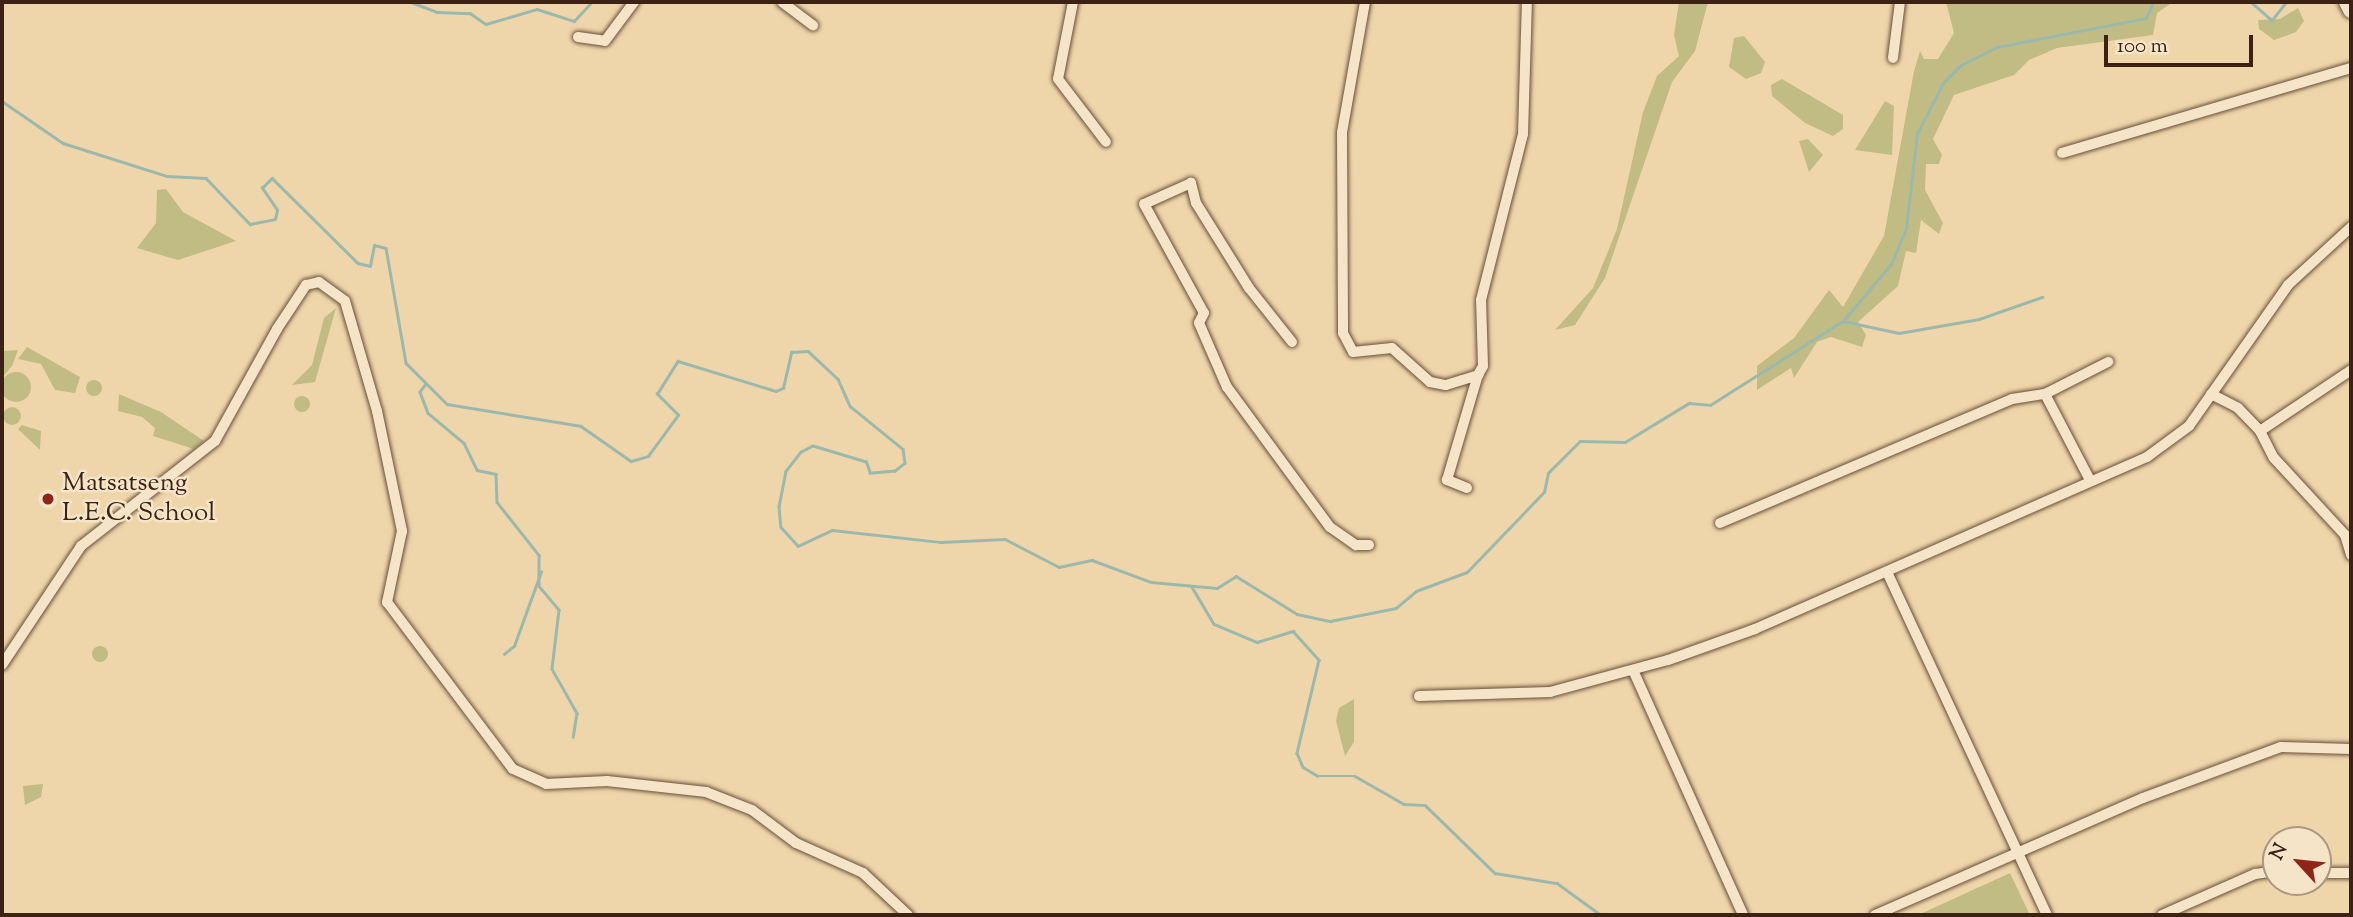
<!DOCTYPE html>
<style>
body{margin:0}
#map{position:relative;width:2353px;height:917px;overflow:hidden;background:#efd6aa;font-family:"Sorts Mill Goudy",serif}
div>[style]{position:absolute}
.green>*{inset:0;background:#c1bc84}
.round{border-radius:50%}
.stream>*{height:2.5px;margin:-1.25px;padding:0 1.25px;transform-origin:1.25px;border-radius:1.25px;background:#9ab9ac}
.roads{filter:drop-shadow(0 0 2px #684f3a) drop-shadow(0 0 2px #684f3a)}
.street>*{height:10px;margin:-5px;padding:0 5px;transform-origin:5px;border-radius:5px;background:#f5e4c8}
.secondary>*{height:16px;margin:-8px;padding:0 8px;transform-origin:8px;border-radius:8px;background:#f5e4c8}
.dots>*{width:19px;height:19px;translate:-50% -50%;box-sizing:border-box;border:4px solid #f5e4c8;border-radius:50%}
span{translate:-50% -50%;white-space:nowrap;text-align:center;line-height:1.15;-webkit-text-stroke:5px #f5e4c8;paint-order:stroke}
.poi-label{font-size:26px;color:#3b2214}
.left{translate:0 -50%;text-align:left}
.frame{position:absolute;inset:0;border:4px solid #3b2214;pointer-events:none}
.north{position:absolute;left:2262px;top:826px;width:70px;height:70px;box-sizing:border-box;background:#f5e4c8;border:2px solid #ab9680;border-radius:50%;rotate:297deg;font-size:19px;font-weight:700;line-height:28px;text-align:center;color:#3b2214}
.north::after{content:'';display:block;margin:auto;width:24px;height:32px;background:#8f2418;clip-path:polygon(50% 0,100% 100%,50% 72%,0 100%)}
.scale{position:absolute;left:2104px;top:35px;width:149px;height:32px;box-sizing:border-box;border:4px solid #3b2214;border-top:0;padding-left:9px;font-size:21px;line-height:24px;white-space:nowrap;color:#3b2214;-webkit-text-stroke:5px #f5e4c8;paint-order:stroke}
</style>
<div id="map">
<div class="green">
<i style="clip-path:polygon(1679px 2px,1708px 2px,1695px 51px,1672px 82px,1605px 278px,1575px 325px,1555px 330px,1593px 288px,1617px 229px,1643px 112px,1657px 76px,1679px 56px,1674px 35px)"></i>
<i style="clip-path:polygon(1946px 2px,2173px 2px,2157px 13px,2153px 35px,2057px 48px,2029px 60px,2014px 75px,1954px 95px,1933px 139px,1942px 155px,1939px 164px,1926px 164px,1925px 190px,1943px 223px,1939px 234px,1921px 220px,1916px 253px,1906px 251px,1898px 286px,1858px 322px,1866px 335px,1862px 347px,1831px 337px,1817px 342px,1794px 378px,1791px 368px,1757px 390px,1757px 366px,1794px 338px,1829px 290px,1843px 307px,1884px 236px,1914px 71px,1920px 51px,1924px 59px,1938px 59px,1954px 33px)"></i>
<i style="clip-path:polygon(2298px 8px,2304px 21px,2296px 32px,2274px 40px,2259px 29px,2258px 20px,2280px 19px)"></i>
<i style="clip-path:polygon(1744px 36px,1765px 62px,1761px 73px,1746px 79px,1729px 67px,1734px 38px)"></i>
<i style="clip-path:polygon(1782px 79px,1843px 115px,1843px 129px,1833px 136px,1805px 123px,1772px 96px,1771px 85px)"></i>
<i style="clip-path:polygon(1885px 101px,1894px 106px,1892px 155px,1855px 150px)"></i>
<i style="clip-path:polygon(1808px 139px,1823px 155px,1809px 172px,1799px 141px)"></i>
<i style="clip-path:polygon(166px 189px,183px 212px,236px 241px,178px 260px,137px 248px,156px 223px,157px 190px)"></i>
<i style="clip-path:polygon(336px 308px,315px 382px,292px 385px,312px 365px,324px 318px)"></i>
<i style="clip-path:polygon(27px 347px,80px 377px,75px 393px,55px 390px,41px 364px,18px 359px)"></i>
<i style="clip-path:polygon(18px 350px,12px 366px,2px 378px,2px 351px)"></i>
<i class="round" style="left:1px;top:372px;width:30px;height:30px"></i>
<i class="round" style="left:86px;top:380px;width:16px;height:16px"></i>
<i style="clip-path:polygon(119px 394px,161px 412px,204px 441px,194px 449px,153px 436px,155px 428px,142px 417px,118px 411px)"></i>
<i class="round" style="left:294px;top:396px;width:16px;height:16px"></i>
<i class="round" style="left:3px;top:407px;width:18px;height:18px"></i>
<i style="clip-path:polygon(22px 425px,41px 431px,40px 450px,18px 429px)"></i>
<i class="round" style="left:92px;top:646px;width:16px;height:16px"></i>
<i style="clip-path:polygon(1354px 699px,1354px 742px,1345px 756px,1336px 721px,1339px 708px)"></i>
<i style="clip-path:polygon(43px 784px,41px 797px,25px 805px,23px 786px)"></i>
<i style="clip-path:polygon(2010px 873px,2030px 915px,1918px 915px)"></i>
</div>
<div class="stream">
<i style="left:411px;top:2px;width:28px;rotate:21deg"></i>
<i style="left:437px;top:12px;width:33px;rotate:2deg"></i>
<i style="left:470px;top:13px;width:19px;rotate:35deg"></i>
<i style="left:486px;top:24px;width:53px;rotate:-16.4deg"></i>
<i style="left:537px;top:9px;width:39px;rotate:18deg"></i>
<i style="left:574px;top:21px;width:26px;rotate:-47deg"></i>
<i style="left:2251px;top:2px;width:28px;rotate:41deg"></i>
<i style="left:2272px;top:20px;width:23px;rotate:-52deg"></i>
<i style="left:2px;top:101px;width:74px;rotate:34.5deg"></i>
<i style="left:63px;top:143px;width:109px;rotate:17.6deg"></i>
<i style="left:167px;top:176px;width:39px;rotate:3deg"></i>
<i style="left:206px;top:178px;width:64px;rotate:46.3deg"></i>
<i style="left:250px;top:224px;width:25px;rotate:-11deg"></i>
<i style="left:275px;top:219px;width:9px;rotate:-77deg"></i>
<i style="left:277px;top:210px;width:27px;rotate:-124deg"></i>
<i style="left:262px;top:188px;width:14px;rotate:-45deg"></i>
<i style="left:272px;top:178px;width:121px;rotate:44.7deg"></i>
<i style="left:358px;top:263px;width:12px;rotate:14deg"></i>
<i style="left:370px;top:266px;width:21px;rotate:-79deg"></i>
<i style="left:374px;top:245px;width:12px;rotate:14deg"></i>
<i style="left:386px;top:248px;width:117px;rotate:80.1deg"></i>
<i style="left:406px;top:363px;width:58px;rotate:45deg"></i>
<i style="left:447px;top:404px;width:136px;rotate:9.3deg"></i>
<i style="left:581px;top:426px;width:61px;rotate:35deg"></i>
<i style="left:631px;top:461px;width:18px;rotate:-16deg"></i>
<i style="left:648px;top:456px;width:51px;rotate:-53.8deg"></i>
<i style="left:678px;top:415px;width:30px;rotate:-135deg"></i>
<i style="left:657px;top:394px;width:39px;rotate:-58deg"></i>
<i style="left:678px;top:361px;width:102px;rotate:17deg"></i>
<i style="left:776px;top:391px;width:8px;rotate:-23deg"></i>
<i style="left:783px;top:388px;width:37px;rotate:-77deg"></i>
<i style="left:791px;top:352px;width:17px;rotate:-3deg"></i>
<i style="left:808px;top:351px;width:41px;rotate:43deg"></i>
<i style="left:838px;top:379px;width:30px;rotate:66deg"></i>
<i style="left:850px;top:406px;width:68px;rotate:39.1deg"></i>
<i style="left:903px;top:449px;width:14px;rotate:82deg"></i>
<i style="left:905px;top:463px;width:13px;rotate:141deg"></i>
<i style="left:895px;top:471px;width:25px;rotate:175deg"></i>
<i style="left:870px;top:473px;width:12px;rotate:-110deg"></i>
<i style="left:866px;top:462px;width:55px;rotate:-163.2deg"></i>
<i style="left:813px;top:446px;width:13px;rotate:153deg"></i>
<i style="left:801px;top:452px;width:24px;rotate:128deg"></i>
<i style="left:786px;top:471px;width:36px;rotate:101deg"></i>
<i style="left:779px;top:506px;width:21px;rotate:85deg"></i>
<i style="left:781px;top:527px;width:25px;rotate:48deg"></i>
<i style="left:798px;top:546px;width:38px;rotate:-25deg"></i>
<i style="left:832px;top:530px;width:110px;rotate:6.3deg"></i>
<i style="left:941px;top:542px;width:64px;rotate:-2.7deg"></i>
<i style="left:1005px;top:539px;width:61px;rotate:27.4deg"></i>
<i style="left:1059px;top:567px;width:34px;rotate:-12deg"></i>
<i style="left:1092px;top:560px;width:63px;rotate:20.4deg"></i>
<i style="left:1151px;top:582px;width:66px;rotate:5.2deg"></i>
<i style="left:1217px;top:588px;width:22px;rotate:-32deg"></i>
<i style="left:1236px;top:576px;width:72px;rotate:31.9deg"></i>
<i style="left:1297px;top:614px;width:34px;rotate:12deg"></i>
<i style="left:1330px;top:621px;width:67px;rotate:-11.1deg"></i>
<i style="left:1396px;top:608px;width:26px;rotate:-40deg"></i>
<i style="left:1416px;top:591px;width:54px;rotate:-20.4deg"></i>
<i style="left:1467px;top:572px;width:111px;rotate:-46.1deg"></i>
<i style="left:1544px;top:492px;width:19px;rotate:-78deg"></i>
<i style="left:1548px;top:473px;width:45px;rotate:-45deg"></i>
<i style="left:1580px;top:441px;width:45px;rotate:1.3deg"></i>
<i style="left:1625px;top:442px;width:75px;rotate:-31.4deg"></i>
<i style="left:1689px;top:403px;width:21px;rotate:5deg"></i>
<i style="left:1710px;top:405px;width:157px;rotate:-32.3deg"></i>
<i style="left:1843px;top:321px;width:75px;rotate:-49.9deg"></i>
<i style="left:1891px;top:264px;width:39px;rotate:-67deg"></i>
<i style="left:1906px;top:228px;width:95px;rotate:-83.3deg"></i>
<i style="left:1917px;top:134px;width:57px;rotate:-63deg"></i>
<i style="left:1943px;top:83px;width:25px;rotate:-45deg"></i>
<i style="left:1961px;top:65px;width:40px;rotate:-26.6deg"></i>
<i style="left:1997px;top:47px;width:152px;rotate:-11deg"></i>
<i style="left:2146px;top:18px;width:17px;rotate:-66deg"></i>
<i style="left:1843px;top:321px;width:57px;rotate:12.1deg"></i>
<i style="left:1899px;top:333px;width:81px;rotate:-9.9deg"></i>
<i style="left:1979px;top:319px;width:67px;rotate:-19.2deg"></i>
<i style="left:426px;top:384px;width:10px;rotate:127deg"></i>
<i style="left:420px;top:392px;width:22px;rotate:69deg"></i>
<i style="left:428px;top:413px;width:47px;rotate:39.8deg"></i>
<i style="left:464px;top:443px;width:30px;rotate:64deg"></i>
<i style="left:477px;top:470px;width:19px;rotate:12deg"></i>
<i style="left:496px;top:474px;width:28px;rotate:88deg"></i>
<i style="left:497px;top:502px;width:68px;rotate:51.6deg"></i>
<i style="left:539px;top:555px;width:31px;rotate:90deg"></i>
<i style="left:539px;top:586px;width:31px;rotate:50deg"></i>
<i style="left:559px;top:610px;width:59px;rotate:96.8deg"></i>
<i style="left:552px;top:669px;width:51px;rotate:60.4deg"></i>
<i style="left:577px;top:713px;width:24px;rotate:99deg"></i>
<i style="left:1192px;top:587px;width:43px;rotate:59.3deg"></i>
<i style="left:1214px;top:624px;width:47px;rotate:22.7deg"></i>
<i style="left:1257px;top:642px;width:38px;rotate:-17deg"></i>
<i style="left:1293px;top:631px;width:39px;rotate:48deg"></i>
<i style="left:1319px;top:660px;width:96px;rotate:103.3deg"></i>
<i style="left:1297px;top:753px;width:15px;rotate:67deg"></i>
<i style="left:1303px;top:767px;width:17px;rotate:31deg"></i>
<i style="left:1318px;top:776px;width:37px"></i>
<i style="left:1355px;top:776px;width:56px;rotate:29.7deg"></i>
<i style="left:1404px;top:804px;width:21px;rotate:3deg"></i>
<i style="left:1425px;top:805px;width:98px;rotate:44.2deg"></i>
<i style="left:1495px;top:873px;width:63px;rotate:9.2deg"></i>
<i style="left:1557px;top:883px;width:54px;rotate:36deg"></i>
<i style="left:504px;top:654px;width:13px;rotate:-39deg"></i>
<i style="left:514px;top:646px;width:79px;rotate:-70deg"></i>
</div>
<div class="roads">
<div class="street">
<i style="left:782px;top:2px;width:39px;rotate:37deg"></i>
<i style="left:1073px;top:2px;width:78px;rotate:101deg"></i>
<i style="left:1058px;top:79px;width:79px;rotate:52.7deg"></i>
<i style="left:1365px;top:2px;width:133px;rotate:100deg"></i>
<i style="left:1342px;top:133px;width:200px;rotate:89.7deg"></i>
<i style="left:1343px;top:333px;width:21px;rotate:62deg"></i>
<i style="left:1353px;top:352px;width:39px;rotate:-6deg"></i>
<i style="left:1392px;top:348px;width:51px;rotate:41.8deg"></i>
<i style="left:1430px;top:382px;width:16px;rotate:11deg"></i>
<i style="left:1446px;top:385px;width:34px;rotate:-17deg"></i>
<i style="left:1478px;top:375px;width:10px;rotate:-61deg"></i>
<i style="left:1483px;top:366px;width:66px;rotate:-91.7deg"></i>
<i style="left:1481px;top:300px;width:171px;rotate:-75.8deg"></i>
<i style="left:1523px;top:134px;width:132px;rotate:-88.3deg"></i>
<i style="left:578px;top:37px;width:27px;rotate:8deg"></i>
<i style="left:605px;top:41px;width:49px;rotate:-53.4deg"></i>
<i style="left:1893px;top:58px;width:56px;rotate:-82.9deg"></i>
<i style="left:2062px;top:153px;width:301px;rotate:-16.4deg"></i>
<i style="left:1292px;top:342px;width:69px;rotate:-128.5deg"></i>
<i style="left:1249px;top:288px;width:100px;rotate:-121.9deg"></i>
<i style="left:1196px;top:203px;width:21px;rotate:-104deg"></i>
<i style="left:1191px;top:183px;width:51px;rotate:155.9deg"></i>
<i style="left:1144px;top:204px;width:124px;rotate:61.2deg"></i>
<i style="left:1204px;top:313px;width:11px;rotate:117deg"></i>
<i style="left:1199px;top:323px;width:70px;rotate:66.4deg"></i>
<i style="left:1227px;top:387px;width:174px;rotate:53.7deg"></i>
<i style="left:1330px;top:527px;width:32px;rotate:35deg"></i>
<i style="left:1356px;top:545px;width:13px"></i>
<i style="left:2045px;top:394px;width:97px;rotate:62.4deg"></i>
<i style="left:2211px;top:394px;width:30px;rotate:27deg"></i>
<i style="left:2238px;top:408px;width:32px;rotate:46deg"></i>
<i style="left:2260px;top:431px;width:30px;rotate:63deg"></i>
<i style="left:2274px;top:458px;width:105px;rotate:47.3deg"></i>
<i style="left:2345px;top:535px;width:21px;rotate:73deg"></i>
<i style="left:2260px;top:431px;width:110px;rotate:-33.8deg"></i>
<i style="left:1467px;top:488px;width:22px;rotate:-158deg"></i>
<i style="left:1447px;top:480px;width:109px;rotate:-73.6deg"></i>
<i style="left:1720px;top:523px;width:317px;rotate:-23deg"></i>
<i style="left:2012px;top:399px;width:33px;rotate:-9deg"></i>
<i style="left:2045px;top:394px;width:71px;rotate:-26.9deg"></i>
<i style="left:1887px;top:572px;width:378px;rotate:65deg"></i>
<i style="left:2px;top:665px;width:143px;rotate:-56.4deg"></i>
<i style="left:81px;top:546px;width:170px;rotate:-38.1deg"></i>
<i style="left:215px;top:441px;width:128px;rotate:-61deg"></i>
<i style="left:277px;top:329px;width:53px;rotate:-56.6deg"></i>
<i style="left:306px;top:285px;width:13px;rotate:-13deg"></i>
<i style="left:319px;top:282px;width:32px;rotate:36deg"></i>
<i style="left:345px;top:301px;width:115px;rotate:73.8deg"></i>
<i style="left:377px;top:411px;width:123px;rotate:78.2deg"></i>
<i style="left:402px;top:531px;width:73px;rotate:101.9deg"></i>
<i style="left:387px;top:602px;width:209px;rotate:53deg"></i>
<i style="left:513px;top:769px;width:36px;rotate:24deg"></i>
<i style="left:546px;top:784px;width:61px;rotate:-2.8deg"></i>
<i style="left:607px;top:781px;width:100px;rotate:6.3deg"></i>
<i style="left:706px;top:792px;width:49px;rotate:21.4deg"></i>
<i style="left:752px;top:810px;width:55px;rotate:36.9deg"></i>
<i style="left:796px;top:843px;width:73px;rotate:24.1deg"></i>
<i style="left:863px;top:873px;width:62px;rotate:43deg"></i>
<i style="left:1633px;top:670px;width:269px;rotate:65.8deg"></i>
<i style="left:1419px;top:696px;width:131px;rotate:-1.7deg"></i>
<i style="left:1550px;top:692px;width:122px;rotate:-15.2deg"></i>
<i style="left:1668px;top:660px;width:92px;rotate:-19.6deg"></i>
<i style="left:1755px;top:629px;width:428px;rotate:-23.7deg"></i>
<i style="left:2147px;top:457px;width:52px;rotate:-36.4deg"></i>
<i style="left:2189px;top:426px;width:172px;rotate:-54.9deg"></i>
<i style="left:2288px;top:285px;width:86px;rotate:-42.6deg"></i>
<i style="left:2318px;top:873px;width:33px"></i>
<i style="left:1875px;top:915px;width:292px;rotate:-23.6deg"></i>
<i style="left:2143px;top:798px;width:147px;rotate:-20.3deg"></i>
<i style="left:2281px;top:747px;width:70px;rotate:1.6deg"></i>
<i style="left:2162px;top:915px;width:102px;rotate:-23.8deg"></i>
<i style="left:2255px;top:874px;width:21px;rotate:-8deg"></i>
</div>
<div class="secondary">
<i style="left:2347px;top:2px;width:9px;rotate:63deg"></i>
</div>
</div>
<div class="dots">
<i style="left:48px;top:499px;background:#8f2418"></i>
</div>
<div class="poi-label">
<span class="left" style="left:62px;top:499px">Matsatseng<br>L.E.C. School</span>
</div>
<div class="frame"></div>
<div class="north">N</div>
<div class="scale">100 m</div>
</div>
